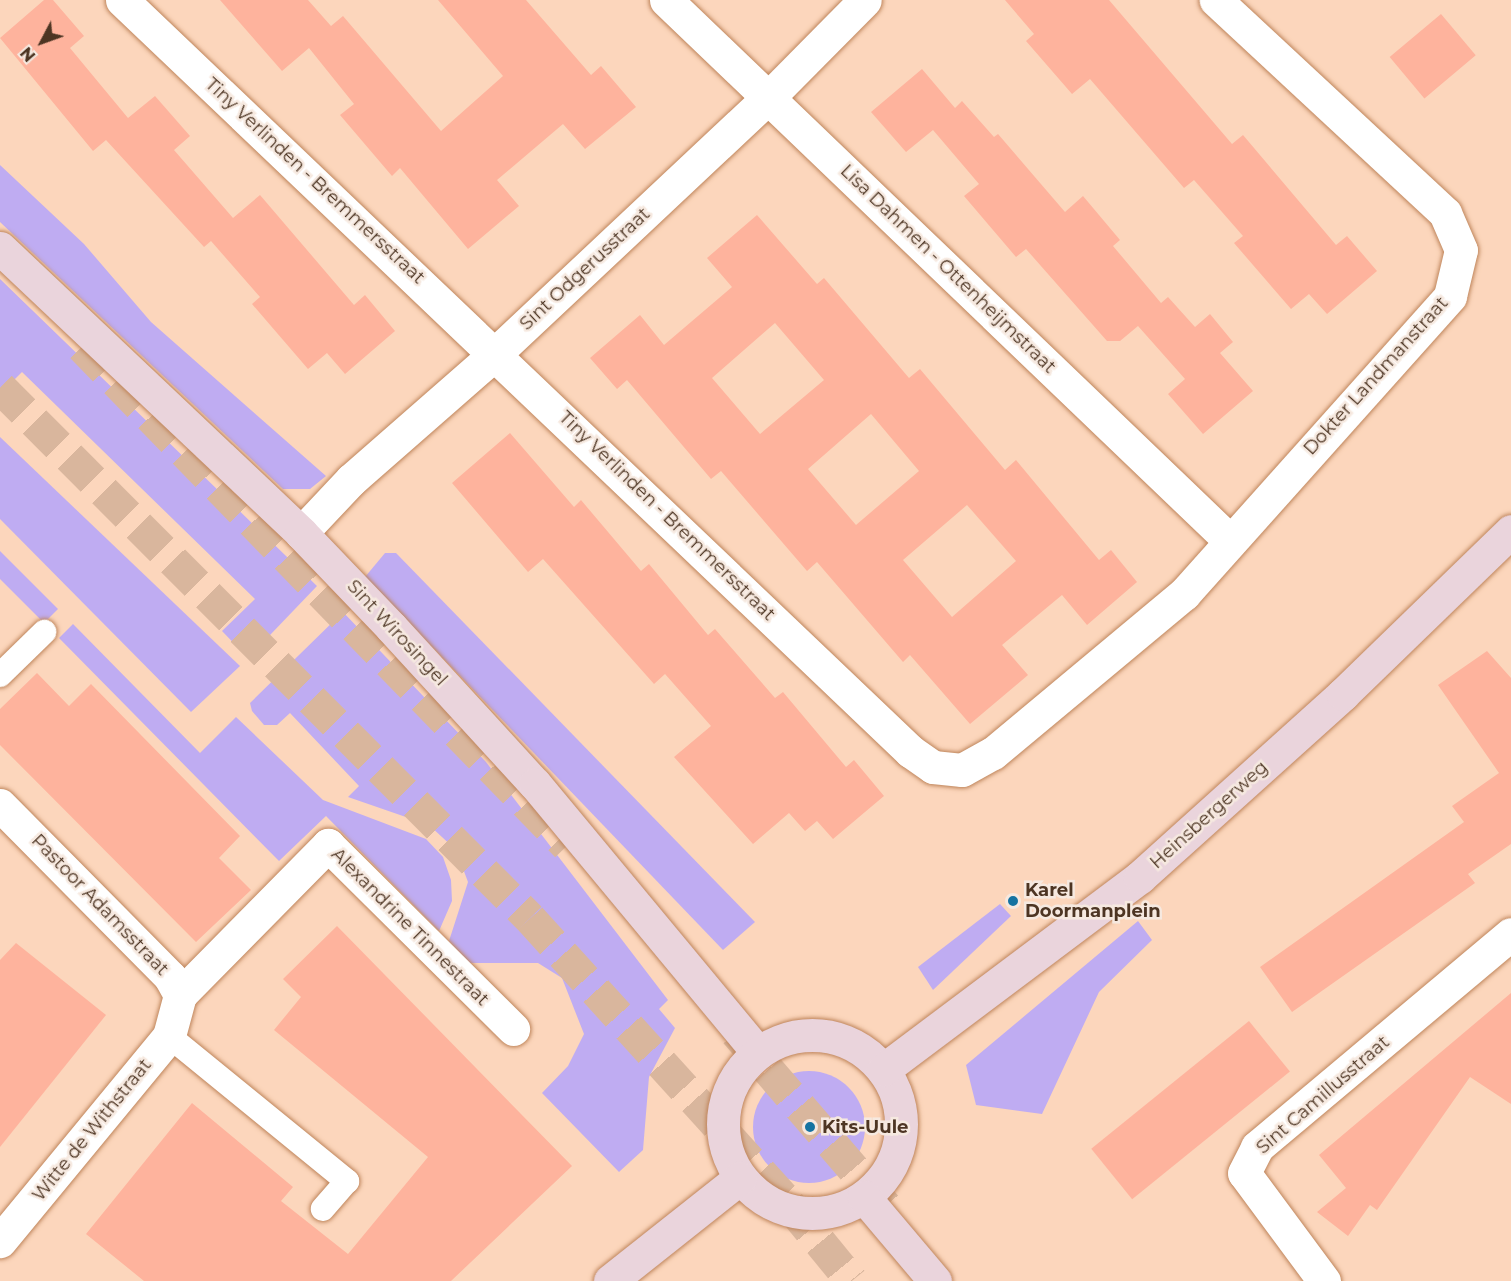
<!DOCTYPE html>
<style>
body{margin:0}
#map{position:relative;width:1511px;height:1281px;overflow:hidden;background:#fcd6bc;font-family:Montserrat,sans-serif}
div>[style]{position:absolute}
.green>*{inset:0;background:#bfacf2}
.round{border-radius:50%}
.building>*{inset:0;background:#feb39d;transform-origin:0 0}
.highway-tunnel>*{height:33px;margin-top:-16.5px;transform-origin:0;background:repeating-linear-gradient(90deg,#d9b69d 0 33px,transparent 0 49px)}
.roads{filter:drop-shadow(0 0 2px #bf855b) drop-shadow(0 0 2px #bf855b)}
.lane>*{height:24px;margin:-12px;padding:0 12px;transform-origin:12px;border-radius:12px;background:#fff}
.street>*{height:33px;margin:-16.5px;padding:0 16.5px;transform-origin:16.5px;border-radius:16.5px;background:#fff}
.secondary>*{height:33px;margin:-16.5px;padding:0 16.5px;transform-origin:16.5px;border-radius:16.5px;background:#ead4dc}
.secondary>.ring{margin:-16.5px;padding:0;box-sizing:content-box;background:none;border:33px solid #ead4dc;border-radius:50%}
.dots>*{width:16px;height:16px;translate:-50% -50%;box-sizing:border-box;border:3px solid #f6e9e0;border-radius:50%}
span{translate:-50% -50%;white-space:nowrap;text-align:center;line-height:1.15;-webkit-text-stroke:5px #f6e9e0;paint-order:stroke}
.street-label{font-size:18px;color:#4d3523}
.poi-label{font-size:18px;color:#4d3523;font-weight:700}
.left{translate:0 -50%;text-align:left}
.north{position:absolute;left:12px;top:12px;width:60px;height:60px;-webkit-text-stroke:4px #f6e9e0;paint-order:stroke;rotate:229deg;font-size:16px;font-weight:700;line-height:24px;text-align:center;color:#4d3523}
.north::after{content:'';display:block;margin:auto;width:21px;height:27px;background:#4d3523;clip-path:polygon(50% 0,100% 100%,50% 72%,0 100%)}
</style>
<div id="map">
<div class="green">
<i style="clip-path:polygon(0 165px,84px 244px,151px 322px,326px 476px,310px 489px,283px 489px,0 222px)"></i>
<i style="clip-path:polygon(0 279px,317px 586px,248px 658px,222px 631px,255px 599px,22px 372px,0 394px)"></i>
<i style="clip-path:polygon(0 437px,240px 666px,191px 712px,0 519px)"></i>
<i style="clip-path:polygon(0 551px,58px 609px,44px 623px,0 579px)"></i>
<i style="clip-path:polygon(385px 553px,396px 553px,755px 922px,723px 950px,365px 577px)"></i>
<i style="clip-path:polygon(343px 612px,486px 762px,668px 1000px,659px 1009px,675px 1028px,649px 1077px,643px 1150px,619px 1172px,542px 1093px,568px 1066px,584px 1034px,562px 978px,538px 963px,469px 963px,449px 941px,468px 882px,456px 850px,429px 825px,348px 797px,359px 786px,290px 713px,277px 725px,264px 725px,252px 711px,250px 703px)"></i>
<i style="clip-path:polygon(73px 624px,200px 753px,236px 717px,323px 800px,426px 839px,443px 857px,451px 880px,452px 901px,439px 931px,326px 816px,279px 861px,59px 638px)"></i>
<i style="clip-path:polygon(1000px 904px,1011px 916px,933px 990px,918px 967px)"></i>
<i style="clip-path:polygon(1138px 921px,1152px 940px,1099px 992px,1042px 1114px,976px 1105px,966px 1065px)"></i>
<i class="round" style="left:753px;top:1071px;width:112px;height:112px"></i>
</div>
<div class="building">
<i style="clip-path:polygon(44px 0,53px 0,84px 36px,70px 48px,128px 118px,155px 96px,190px 136px,174px 150px,233px 218px,260px 195px,354px 305px,365px 295px,395px 331px,345px 374px,327px 353px,308px 369px,252px 304px,260px 297px,211px 241px,204px 247px,106px 140px,93px 151px,0 38px)"></i>
<i style="clip-path:polygon(220px 0,308px 0,331px 26px,343px 16px,441px 131px,503px 76px,438px 0,526px 0,591px 75px,601px 66px,636px 107px,585px 149px,563px 124px,497px 180px,519px 206px,468px 249px,400px 168px,392px 176px,340px 115px,354px 104px,309px 48px,282px 71px)"></i>
<i style="clip-path:polygon(1005px 0,1109px 0,1232px 144px,1243px 135px,1336px 245px,1347px 236px,1377px 271px,1327px 314px,1309px 294px,1291px 309px,1234px 243px,1243px 236px,1194px 180px,1184px 188px,1090px 79px,1072px 94px,1026px 41px,1034px 34px)"></i>
<i style="left:1441px;top:14px;width:54px;height:67px;rotate:50deg"></i>
<i style="clip-path:polygon(922px 69px,955px 108px,962px 101px,994px 137px,998px 134px,1065px 212px,1083px 196px,1120px 240px,1113px 246px,1161px 303px,1168px 297px,1195px 327px,1210px 314px,1233px 342px,1220px 353px,1253px 391px,1203px 434px,1168px 394px,1185px 379px,1138px 326px,1120px 341px,1107px 341px,1026px 249px,1016px 257px,964px 196px,979px 184px,933px 130px,906px 152px,871px 112px)"></i>
<i style="clip-path:polygon(evenodd,757px 215px,817px 284px,824px 278px,909px 378px,920px 369px,1005px 470px,1016px 460px,1099px 560px,1111px 550px,1137px 582px,1087px 625px,1062px 595px,1002px 645px,1028px 675px,970px 724px,910px 655px,903px 662px,817px 562px,807px 571px,721px 471px,711px 479px,627px 380px,617px 389px,590px 358px,640px 315px,664px 345px,732px 287px,707px 258px,757px 215px,775px 323px,824px 380px,760px 434px,712px 378px,775px 323px,757px 215px,871px 414px,919px 471px,856px 525px,808px 469px,871px 414px,757px 215px,967px 505px,1016px 561px,952px 617px,903px 560px,967px 505px)"></i>
<i style="clip-path:polygon(510px 433px,574px 507px,581px 500px,641px 571px,649px 564px,708px 635px,715px 629px,775px 698px,783px 692px,846px 767px,854px 760px,884px 796px,833px 839px,817px 821px,805px 831px,789px 813px,753px 844px,674px 757px,711px 726px,665px 674px,654px 684px,543px 559px,528px 572px,452px 483px)"></i>
<i style="clip-path:polygon(1487px 651px,1511px 678px,1511px 844px,1468px 874px,1475px 883px,1292px 1012px,1260px 967px,1464px 822px,1452px 806px,1499px 773px,1438px 685px)"></i>
<i style="clip-path:polygon(37px 673px,69px 706px,91px 684px,240px 836px,219px 858px,251px 890px,196px 942px,0 745px,0 709px)"></i>
<i style="clip-path:polygon(337px 926px,572px 1166px,451px 1281px,144px 1281px,86px 1234px,192px 1103px,293px 1187px,281px 1201px,348px 1254px,428px 1157px,274px 1030px,301px 997px,283px 979px)"></i>
<i style="clip-path:polygon(16px 943px,106px 1015px,0 1147px,0 960px)"></i>
<i style="clip-path:polygon(1511px 993px,1511px 1104px,1470px 1077px,1377px 1210px,1370px 1205px,1348px 1236px,1317px 1212px,1346px 1188px,1319px 1155px)"></i>
<i style="left:1249px;top:1021px;width:65px;height:203px;rotate:51deg"></i>
</div>
<div class="highway-tunnel">
<i style="left:82px;top:346px;width:696px;rotate:45.82deg"></i>
<i style="left:0;top:387px;width:750px;rotate:45.05deg"></i>
<i style="left:530px;top:918px;width:386px;rotate:47.8deg"></i>
<i style="left:789px;top:1204px;width:99px;rotate:50.7deg"></i>
<i style="left:736px;top:1032px;width:243px;rotate:49.3deg"></i>
</div>
<div class="roads">
<div class="lane">
<i style="left:0;top:675px;width:62px;rotate:-44.3deg"></i>
<i style="left:169px;top:1036px;width:230px;rotate:39.2deg"></i>
<i style="left:347px;top:1181px;width:37px;rotate:131deg"></i>
</div>
<div class="street">
<i style="left:122px;top:0;width:1089px;rotate:43.62deg"></i>
<i style="left:910px;top:751px;width:28px;rotate:35deg"></i>
<i style="left:933px;top:767px;width:29px;rotate:6deg"></i>
<i style="left:962px;top:770px;width:35px;rotate:-29deg"></i>
<i style="left:993px;top:753px;width:249px;rotate:-39.8deg"></i>
<i style="left:1184px;top:594px;width:399px;rotate:-48.2deg"></i>
<i style="left:1450px;top:296px;width:47px;rotate:-76.6deg"></i>
<i style="left:1461px;top:250px;width:40px;rotate:-113.4deg"></i>
<i style="left:1445px;top:213px;width:313px;rotate:-137.1deg"></i>
<i style="left:666px;top:0;width:779px;rotate:43.8deg"></i>
<i style="left:301px;top:533px;width:73px;rotate:-46.7deg"></i>
<i style="left:351px;top:480px;width:194px;rotate:-41.2deg"></i>
<i style="left:497px;top:352px;width:373px;rotate:-43.2deg"></i>
<i style="left:769px;top:97px;width:136px;rotate:-45.3deg"></i>
<i style="left:0;top:805px;width:242px;rotate:45.3deg"></i>
<i style="left:170px;top:977px;width:21px;rotate:61deg"></i>
<i style="left:180px;top:995px;width:42px;rotate:105deg"></i>
<i style="left:169px;top:1036px;width:266px;rotate:129.5deg"></i>
<i style="left:180px;top:995px;width:211px;rotate:-45.4deg"></i>
<i style="left:328px;top:845px;width:261px;rotate:44.8deg"></i>
<i style="left:1324px;top:1281px;width:134px;rotate:-126.5deg"></i>
<i style="left:1244px;top:1173px;width:29px;rotate:-63deg"></i>
<i style="left:1257px;top:1147px;width:331px;rotate:-40deg"></i>
</div>
<div class="secondary">
<i style="left:0;top:248px;width:415px;rotate:43.4deg"></i>
<i style="left:301px;top:533px;width:130px;rotate:46.2deg"></i>
<i style="left:391px;top:627px;width:213px;rotate:47.5deg"></i>
<i style="left:535px;top:784px;width:349px;rotate:50.3deg"></i>
<i class="ring" style="left:723px;top:1035px;width:145px;height:145px"></i>
<i style="left:883px;top:1070px;width:321px;rotate:-36.9deg"></i>
<i style="left:1140px;top:877px;width:273px;rotate:-42deg"></i>
<i style="left:1343px;top:694px;width:234px;rotate:-44.1deg"></i>
<i style="left:864px;top:1197px;width:110px;rotate:49.8deg"></i>
<i style="left:610px;top:1281px;width:166px;rotate:-38.4deg"></i>
</div>
</div>
<div class="dots">
<i style="left:1013px;top:901px;background:#1573a1"></i>
<i style="left:810px;top:1127px;background:#1573a1"></i>
</div>
<div class="street-label">
<span style="left:315px;top:181px;rotate:43deg">Tiny Verlinden - Bremmersstraat</span>
<span style="left:585px;top:269px;rotate:-43deg">Sint Odgerusstraat</span>
<span style="left:948px;top:269px;rotate:44deg">Lisa Dahmen - Ottenheijmstraat</span>
<span style="left:1376px;top:376px;rotate:-48deg">Dokter Landmanstraat</span>
<span style="left:667px;top:516px;rotate:44deg">Tiny Verlinden - Bremmersstraat</span>
<span style="left:397px;top:633px;rotate:47deg">Sint Wirosingel</span>
<span style="left:1209px;top:815px;rotate:-42deg">Heinsbergerweg</span>
<span style="left:100px;top:905px;rotate:46deg">Pastoor Adamsstraat</span>
<span style="left:410px;top:927px;rotate:45deg">Alexandrine Tinnestraat</span>
<span style="left:1323px;top:1095px;rotate:-41deg">Sint Camillusstraat</span>
<span style="left:92px;top:1130px;rotate:-51deg">Witte de Withstraat</span>
</div>
<div class="poi-label">
<span class="left" style="left:1025px;top:901px">Karel<br>Doormanplein</span>
<span class="left" style="left:822px;top:1127px">Kits-Uule</span>
</div>
<div class="north">N</div>
</div>
